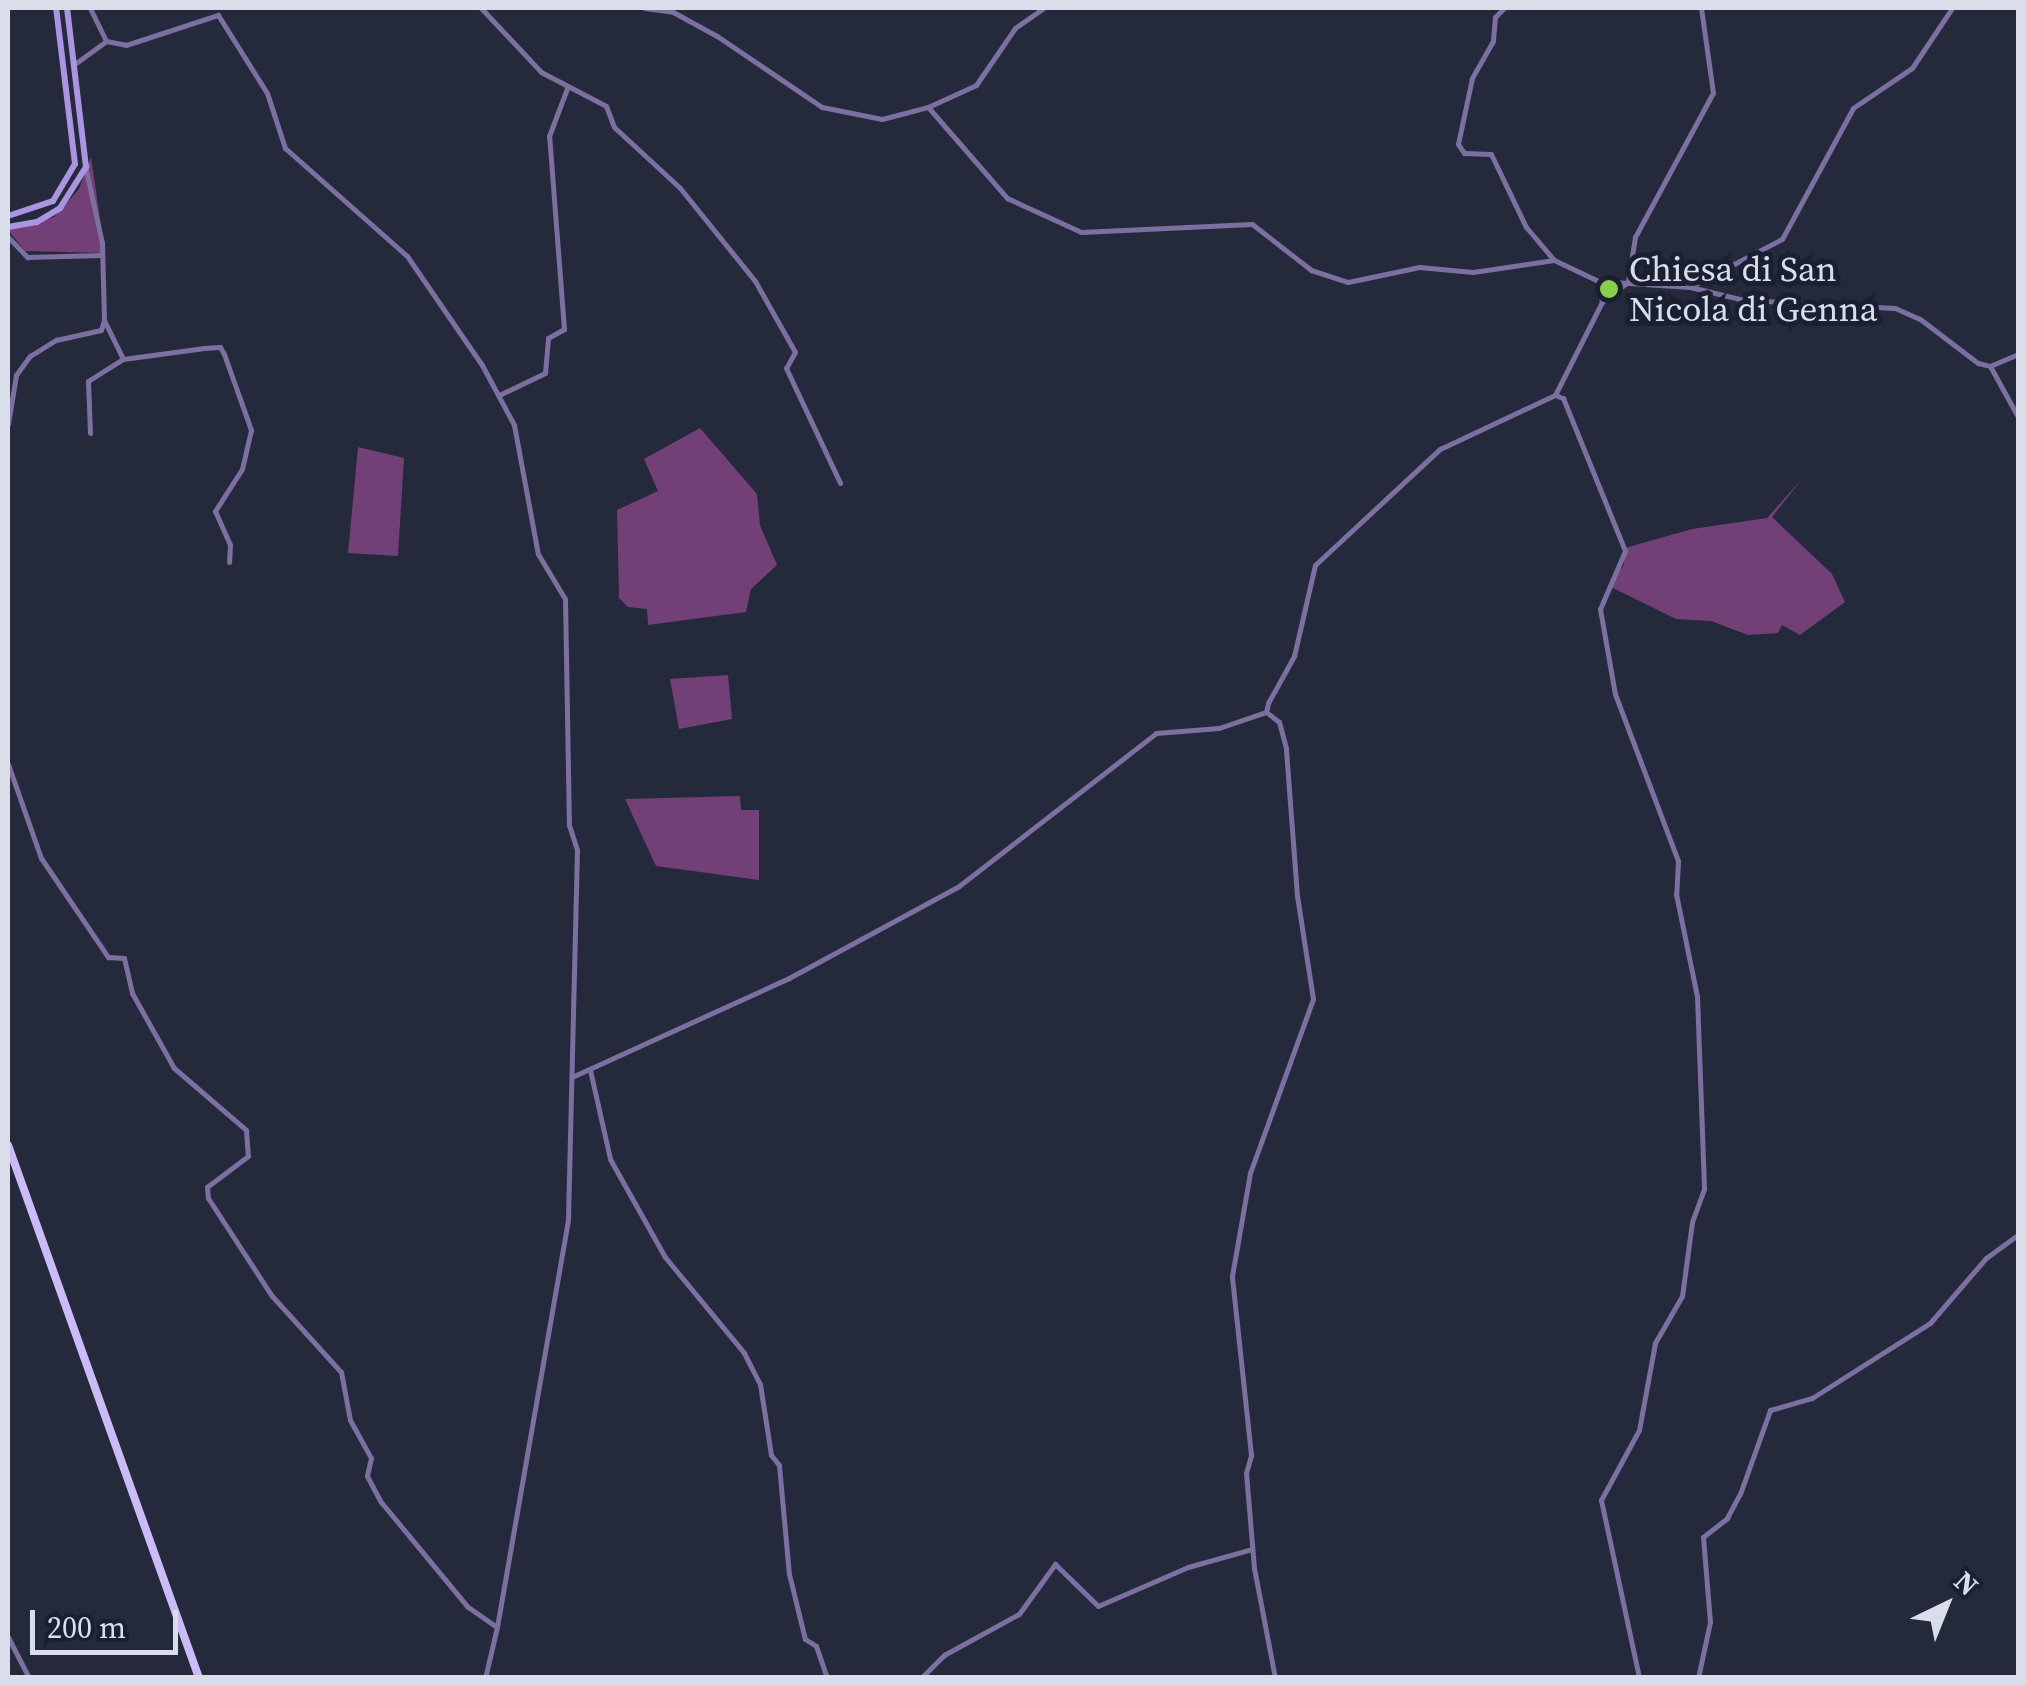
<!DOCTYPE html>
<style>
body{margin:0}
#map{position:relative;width:2026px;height:1685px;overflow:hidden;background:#242a3c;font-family:"Source Serif 4",serif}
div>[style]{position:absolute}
.forest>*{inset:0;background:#723f77}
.street>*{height:5px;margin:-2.5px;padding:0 2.5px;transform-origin:2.5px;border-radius:2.5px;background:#7d6fa0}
.secondary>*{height:6px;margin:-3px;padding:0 3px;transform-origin:3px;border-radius:3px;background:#ab95e3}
.primary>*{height:8px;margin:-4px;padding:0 4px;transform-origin:4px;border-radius:4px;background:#cbbcf8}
.dots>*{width:28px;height:28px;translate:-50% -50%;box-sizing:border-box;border:5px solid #1a2032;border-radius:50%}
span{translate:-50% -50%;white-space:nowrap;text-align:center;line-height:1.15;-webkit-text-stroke:10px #1a2032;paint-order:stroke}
.poi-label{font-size:35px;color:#d9deea}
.left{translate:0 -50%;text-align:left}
.frame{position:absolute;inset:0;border:10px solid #d9deea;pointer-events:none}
.north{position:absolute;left:1896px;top:1555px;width:100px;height:100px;-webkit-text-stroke:8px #1a2032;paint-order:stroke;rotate:43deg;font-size:28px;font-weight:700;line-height:40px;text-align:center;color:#d9deea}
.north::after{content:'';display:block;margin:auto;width:35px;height:45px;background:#d9deea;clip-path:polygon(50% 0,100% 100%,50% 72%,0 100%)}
.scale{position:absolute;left:30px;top:1610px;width:148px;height:45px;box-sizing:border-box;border:5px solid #d9deea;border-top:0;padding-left:12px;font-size:30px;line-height:35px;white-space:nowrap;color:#d9deea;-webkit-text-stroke:8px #1a2032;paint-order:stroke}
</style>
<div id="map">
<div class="forest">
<i style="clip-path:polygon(91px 157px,105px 253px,25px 251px,8px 230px,54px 217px,79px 189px)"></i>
<i style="clip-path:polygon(700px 428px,757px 494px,760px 525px,777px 565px,751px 589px,746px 612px,648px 625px,647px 609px,628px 607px,619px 598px,617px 510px,658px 491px,644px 459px)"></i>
<i style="clip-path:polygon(358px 447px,404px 458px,398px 556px,348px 553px)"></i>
<i style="clip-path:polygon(1802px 479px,1772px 517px,1832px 574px,1845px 602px,1800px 635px,1782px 625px,1778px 633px,1748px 635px,1711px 621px,1676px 619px,1609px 586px,1624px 565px,1625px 548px,1692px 529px,1767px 518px)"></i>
<i style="clip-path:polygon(728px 675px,732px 719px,679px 729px,670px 679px)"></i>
<i style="clip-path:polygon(740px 796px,741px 810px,759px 810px,759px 880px,656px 866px,625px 799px)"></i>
</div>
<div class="street">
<i style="left:90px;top:8px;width:37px;rotate:64deg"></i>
<i style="left:481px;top:8px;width:88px;rotate:46.8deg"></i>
<i style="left:541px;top:72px;width:73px;rotate:27.6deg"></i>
<i style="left:606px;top:106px;width:22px;rotate:69deg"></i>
<i style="left:614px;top:127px;width:90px;rotate:42.7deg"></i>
<i style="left:680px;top:188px;width:119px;rotate:51.1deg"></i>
<i style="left:755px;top:281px;width:81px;rotate:60.6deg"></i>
<i style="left:795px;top:352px;width:18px;rotate:119deg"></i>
<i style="left:786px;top:368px;width:127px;rotate:64.8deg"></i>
<i style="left:645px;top:8px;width:28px;rotate:8deg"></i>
<i style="left:673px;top:12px;width:50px;rotate:28.6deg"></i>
<i style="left:717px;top:36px;width:127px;rotate:34.1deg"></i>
<i style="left:822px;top:107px;width:61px;rotate:11.3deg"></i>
<i style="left:882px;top:119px;width:48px;rotate:-14.6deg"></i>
<i style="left:928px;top:107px;width:121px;rotate:49deg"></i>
<i style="left:1007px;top:198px;width:81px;rotate:24.7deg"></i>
<i style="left:1081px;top:232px;width:171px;rotate:-2.7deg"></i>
<i style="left:1252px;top:224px;width:75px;rotate:37.9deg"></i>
<i style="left:1311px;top:270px;width:39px;rotate:18deg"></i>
<i style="left:1348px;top:282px;width:73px;rotate:-11.9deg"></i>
<i style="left:1419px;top:267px;width:54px;rotate:5.3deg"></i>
<i style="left:1473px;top:272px;width:82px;rotate:-8.4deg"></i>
<i style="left:1554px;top:260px;width:49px;rotate:25.5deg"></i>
<i style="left:1504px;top:8px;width:13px;rotate:135deg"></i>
<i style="left:1495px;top:17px;width:24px;rotate:95deg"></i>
<i style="left:1493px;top:41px;width:43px;rotate:119.6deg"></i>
<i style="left:1472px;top:78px;width:67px;rotate:102deg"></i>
<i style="left:1458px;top:144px;width:11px;rotate:56deg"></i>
<i style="left:1464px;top:153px;width:27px;rotate:2deg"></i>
<i style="left:1491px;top:154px;width:81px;rotate:64.4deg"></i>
<i style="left:1526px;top:227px;width:43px;rotate:49.7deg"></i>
<i style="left:76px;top:63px;width:37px;rotate:-36deg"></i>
<i style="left:106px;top:41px;width:20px;rotate:11deg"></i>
<i style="left:126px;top:45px;width:97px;rotate:-18.1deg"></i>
<i style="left:218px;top:15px;width:92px;rotate:57.9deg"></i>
<i style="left:267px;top:93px;width:58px;rotate:71.9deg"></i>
<i style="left:285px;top:148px;width:163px;rotate:41.5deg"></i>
<i style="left:407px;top:256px;width:132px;rotate:55.5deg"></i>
<i style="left:482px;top:365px;width:68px;rotate:61.9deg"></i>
<i style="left:514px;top:425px;width:131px;rotate:79.5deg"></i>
<i style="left:538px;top:554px;width:52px;rotate:59deg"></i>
<i style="left:565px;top:599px;width:226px;rotate:89deg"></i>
<i style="left:569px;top:825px;width:26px;rotate:72deg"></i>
<i style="left:577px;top:850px;width:370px;rotate:91.4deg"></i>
<i style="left:568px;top:1220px;width:413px;rotate:99.9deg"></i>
<i style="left:928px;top:107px;width:53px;rotate:-24.6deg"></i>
<i style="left:976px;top:85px;width:69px;rotate:-55.6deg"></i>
<i style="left:1015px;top:28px;width:35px;rotate:-35deg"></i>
<i style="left:8px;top:237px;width:28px;rotate:46deg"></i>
<i style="left:27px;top:257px;width:74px;rotate:-1.5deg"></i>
<i style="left:1628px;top:282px;width:46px;rotate:-81.2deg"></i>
<i style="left:1635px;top:237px;width:164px;rotate:-61.6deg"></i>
<i style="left:1713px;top:93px;width:86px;rotate:-98deg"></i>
<i style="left:1690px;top:287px;width:56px;rotate:13.5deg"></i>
<i style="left:1744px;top:300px;width:151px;rotate:3deg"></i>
<i style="left:1895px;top:308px;width:27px;rotate:24deg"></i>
<i style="left:1920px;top:319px;width:73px;rotate:37.2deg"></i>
<i style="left:1978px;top:363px;width:12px;rotate:14deg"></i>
<i style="left:1990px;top:366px;width:30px;rotate:-23deg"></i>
<i style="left:1602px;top:302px;width:21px;rotate:-101deg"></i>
<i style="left:1598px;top:281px;width:92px;rotate:3.7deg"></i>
<i style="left:1690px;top:287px;width:104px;rotate:-27.6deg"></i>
<i style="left:1782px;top:239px;width:149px;rotate:-61.5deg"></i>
<i style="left:1853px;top:108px;width:71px;rotate:-34.1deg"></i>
<i style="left:1912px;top:68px;width:72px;rotate:-56.3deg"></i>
<i style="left:104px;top:320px;width:43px;rotate:64deg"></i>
<i style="left:123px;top:359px;width:82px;rotate:-7.7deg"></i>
<i style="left:204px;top:348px;width:16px;rotate:-4deg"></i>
<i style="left:220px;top:347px;width:8px;rotate:60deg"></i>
<i style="left:224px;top:354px;width:81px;rotate:70.4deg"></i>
<i style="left:251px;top:430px;width:40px;rotate:103deg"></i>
<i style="left:242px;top:469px;width:50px;rotate:122.7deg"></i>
<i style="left:215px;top:511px;width:37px;rotate:66deg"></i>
<i style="left:230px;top:545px;width:17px;rotate:93deg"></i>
<i style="left:1990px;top:366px;width:58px;rotate:61.2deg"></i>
<i style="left:499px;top:395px;width:51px;rotate:-25.6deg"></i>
<i style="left:545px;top:373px;width:35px;rotate:-85deg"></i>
<i style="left:548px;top:338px;width:18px;rotate:-29deg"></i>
<i style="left:564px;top:329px;width:194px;rotate:-94.4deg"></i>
<i style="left:549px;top:136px;width:53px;rotate:-69.2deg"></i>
<i style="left:1555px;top:395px;width:9px;rotate:21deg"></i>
<i style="left:1563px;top:398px;width:165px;rotate:67.9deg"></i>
<i style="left:1625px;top:551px;width:63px;rotate:113.3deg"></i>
<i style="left:1600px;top:609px;width:86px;rotate:80deg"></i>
<i style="left:1615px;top:694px;width:178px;rotate:69.3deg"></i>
<i style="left:1678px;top:861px;width:33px;rotate:93deg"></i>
<i style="left:1676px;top:894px;width:104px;rotate:78.4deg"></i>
<i style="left:1697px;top:996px;width:193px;rotate:87.9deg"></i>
<i style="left:1704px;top:1189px;width:35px;rotate:110deg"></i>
<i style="left:1692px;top:1222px;width:75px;rotate:97.7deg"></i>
<i style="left:1682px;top:1296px;width:54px;rotate:119.9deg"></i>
<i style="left:1655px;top:1343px;width:88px;rotate:100.4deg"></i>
<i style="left:1639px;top:1430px;width:80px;rotate:118.5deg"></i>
<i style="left:1601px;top:1500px;width:182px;rotate:77.9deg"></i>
<i style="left:8px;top:424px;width:50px;rotate:-80.7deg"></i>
<i style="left:16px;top:375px;width:24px;rotate:-54deg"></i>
<i style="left:30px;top:356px;width:31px;rotate:-32deg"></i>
<i style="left:56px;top:340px;width:46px;rotate:-12.5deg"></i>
<i style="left:101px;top:330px;width:10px;rotate:-73deg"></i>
<i style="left:104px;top:320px;width:77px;rotate:-91.5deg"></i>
<i style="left:102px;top:243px;width:75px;rotate:-102.4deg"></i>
<i style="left:90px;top:433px;width:52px;rotate:-92.2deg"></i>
<i style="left:88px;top:381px;width:41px;rotate:-32.2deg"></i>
<i style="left:8px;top:764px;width:100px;rotate:70.7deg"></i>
<i style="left:41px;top:858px;width:120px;rotate:55.9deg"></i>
<i style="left:108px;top:957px;width:16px;rotate:4deg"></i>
<i style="left:124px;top:958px;width:36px;rotate:77deg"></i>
<i style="left:132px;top:993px;width:86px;rotate:60.8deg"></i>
<i style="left:174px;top:1068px;width:95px;rotate:40.7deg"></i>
<i style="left:246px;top:1130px;width:26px;rotate:86deg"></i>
<i style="left:248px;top:1156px;width:51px;rotate:142.9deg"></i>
<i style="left:207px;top:1187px;width:11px;rotate:85deg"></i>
<i style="left:208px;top:1198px;width:117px;rotate:56.9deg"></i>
<i style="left:272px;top:1296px;width:103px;rotate:47.8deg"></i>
<i style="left:341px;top:1372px;width:49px;rotate:79.4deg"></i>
<i style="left:350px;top:1420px;width:43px;rotate:61.1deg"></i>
<i style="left:371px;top:1458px;width:18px;rotate:103deg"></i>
<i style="left:367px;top:1476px;width:30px;rotate:62deg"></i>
<i style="left:381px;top:1502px;width:136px;rotate:50.4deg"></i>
<i style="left:468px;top:1607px;width:35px;rotate:35deg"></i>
<i style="left:497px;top:1627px;width:52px;rotate:103.2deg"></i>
<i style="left:590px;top:1070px;width:91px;rotate:77.3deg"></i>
<i style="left:610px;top:1159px;width:112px;rotate:60.7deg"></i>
<i style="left:665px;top:1257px;width:124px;rotate:50.5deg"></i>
<i style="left:744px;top:1353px;width:35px;rotate:63deg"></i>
<i style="left:760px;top:1384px;width:72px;rotate:81.2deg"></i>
<i style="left:771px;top:1455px;width:13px;rotate:51deg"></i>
<i style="left:779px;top:1465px;width:109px;rotate:84.8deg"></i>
<i style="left:789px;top:1574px;width:67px;rotate:76.2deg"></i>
<i style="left:805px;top:1639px;width:13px;rotate:32deg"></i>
<i style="left:816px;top:1646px;width:34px;rotate:71deg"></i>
<i style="left:574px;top:1076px;width:236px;rotate:-24.5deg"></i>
<i style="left:789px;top:978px;width:193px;rotate:-28.4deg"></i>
<i style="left:959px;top:886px;width:249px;rotate:-37.8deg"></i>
<i style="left:1156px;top:733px;width:63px;rotate:-4.5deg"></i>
<i style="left:1219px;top:728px;width:50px;rotate:-18.8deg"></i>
<i style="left:8px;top:1637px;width:46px;rotate:62.9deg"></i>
<i style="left:921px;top:1678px;width:33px;rotate:-45deg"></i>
<i style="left:944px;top:1655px;width:85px;rotate:-28.7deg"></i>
<i style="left:1019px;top:1614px;width:62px;rotate:-54.2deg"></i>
<i style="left:1055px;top:1564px;width:60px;rotate:44.3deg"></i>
<i style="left:1098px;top:1606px;width:98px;rotate:-23.4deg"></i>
<i style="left:1188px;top:1567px;width:66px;rotate:-15.7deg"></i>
<i style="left:1275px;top:1678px;width:112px;rotate:-100.8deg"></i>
<i style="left:1254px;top:1568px;width:95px;rotate:-94.8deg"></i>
<i style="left:1246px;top:1473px;width:19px;rotate:-74deg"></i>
<i style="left:1251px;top:1455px;width:180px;rotate:-96.1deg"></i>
<i style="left:1232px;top:1276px;width:105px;rotate:-80.1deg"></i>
<i style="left:1250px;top:1173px;width:185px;rotate:-70.1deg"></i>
<i style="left:1313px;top:999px;width:104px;rotate:-98.8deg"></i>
<i style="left:1297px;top:896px;width:148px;rotate:-94.3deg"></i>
<i style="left:1286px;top:748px;width:27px;rotate:-105deg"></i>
<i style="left:1279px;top:722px;width:16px;rotate:-142deg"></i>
<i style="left:1266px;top:712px;width:9px;rotate:-77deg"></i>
<i style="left:1268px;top:703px;width:54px;rotate:-61deg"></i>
<i style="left:1294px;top:656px;width:93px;rotate:-77deg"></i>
<i style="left:1315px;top:565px;width:171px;rotate:-42.9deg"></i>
<i style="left:1440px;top:449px;width:127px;rotate:-25.2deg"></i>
<i style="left:1555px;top:395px;width:104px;rotate:-63.2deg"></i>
<i style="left:1602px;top:302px;width:33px;rotate:-38deg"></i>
<i style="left:1698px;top:1678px;width:57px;rotate:-77.9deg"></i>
<i style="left:1710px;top:1622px;width:85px;rotate:-94.7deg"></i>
<i style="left:1703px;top:1537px;width:31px;rotate:-38deg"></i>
<i style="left:1727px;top:1518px;width:27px;rotate:-62deg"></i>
<i style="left:1740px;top:1494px;width:89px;rotate:-70.3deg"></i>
<i style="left:1770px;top:1410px;width:44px;rotate:-15.9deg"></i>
<i style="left:1812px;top:1398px;width:140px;rotate:-32.4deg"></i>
<i style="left:1930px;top:1323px;width:86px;rotate:-49.3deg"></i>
<i style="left:1986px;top:1258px;width:39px;rotate:-36deg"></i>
</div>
<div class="secondary">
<i style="left:8px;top:216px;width:47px;rotate:-18.4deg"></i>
<i style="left:53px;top:201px;width:43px;rotate:-59.3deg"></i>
<i style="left:75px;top:164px;width:157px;rotate:-96.9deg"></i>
<i style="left:8px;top:227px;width:29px;rotate:-10deg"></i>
<i style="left:37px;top:222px;width:27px;rotate:-31deg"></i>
<i style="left:60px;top:208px;width:49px;rotate:-57.6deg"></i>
<i style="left:86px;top:167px;width:160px;rotate:-96.8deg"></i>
</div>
<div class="primary">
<i style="left:8px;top:1145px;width:566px;rotate:70.28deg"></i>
</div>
<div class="dots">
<i style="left:1609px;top:289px;background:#87cf4a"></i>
</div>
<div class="poi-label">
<span class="left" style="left:1629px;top:289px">Chiesa di San<br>Nicola di Genna</span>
</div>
<div class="frame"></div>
<div class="north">N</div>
<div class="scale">200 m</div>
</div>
